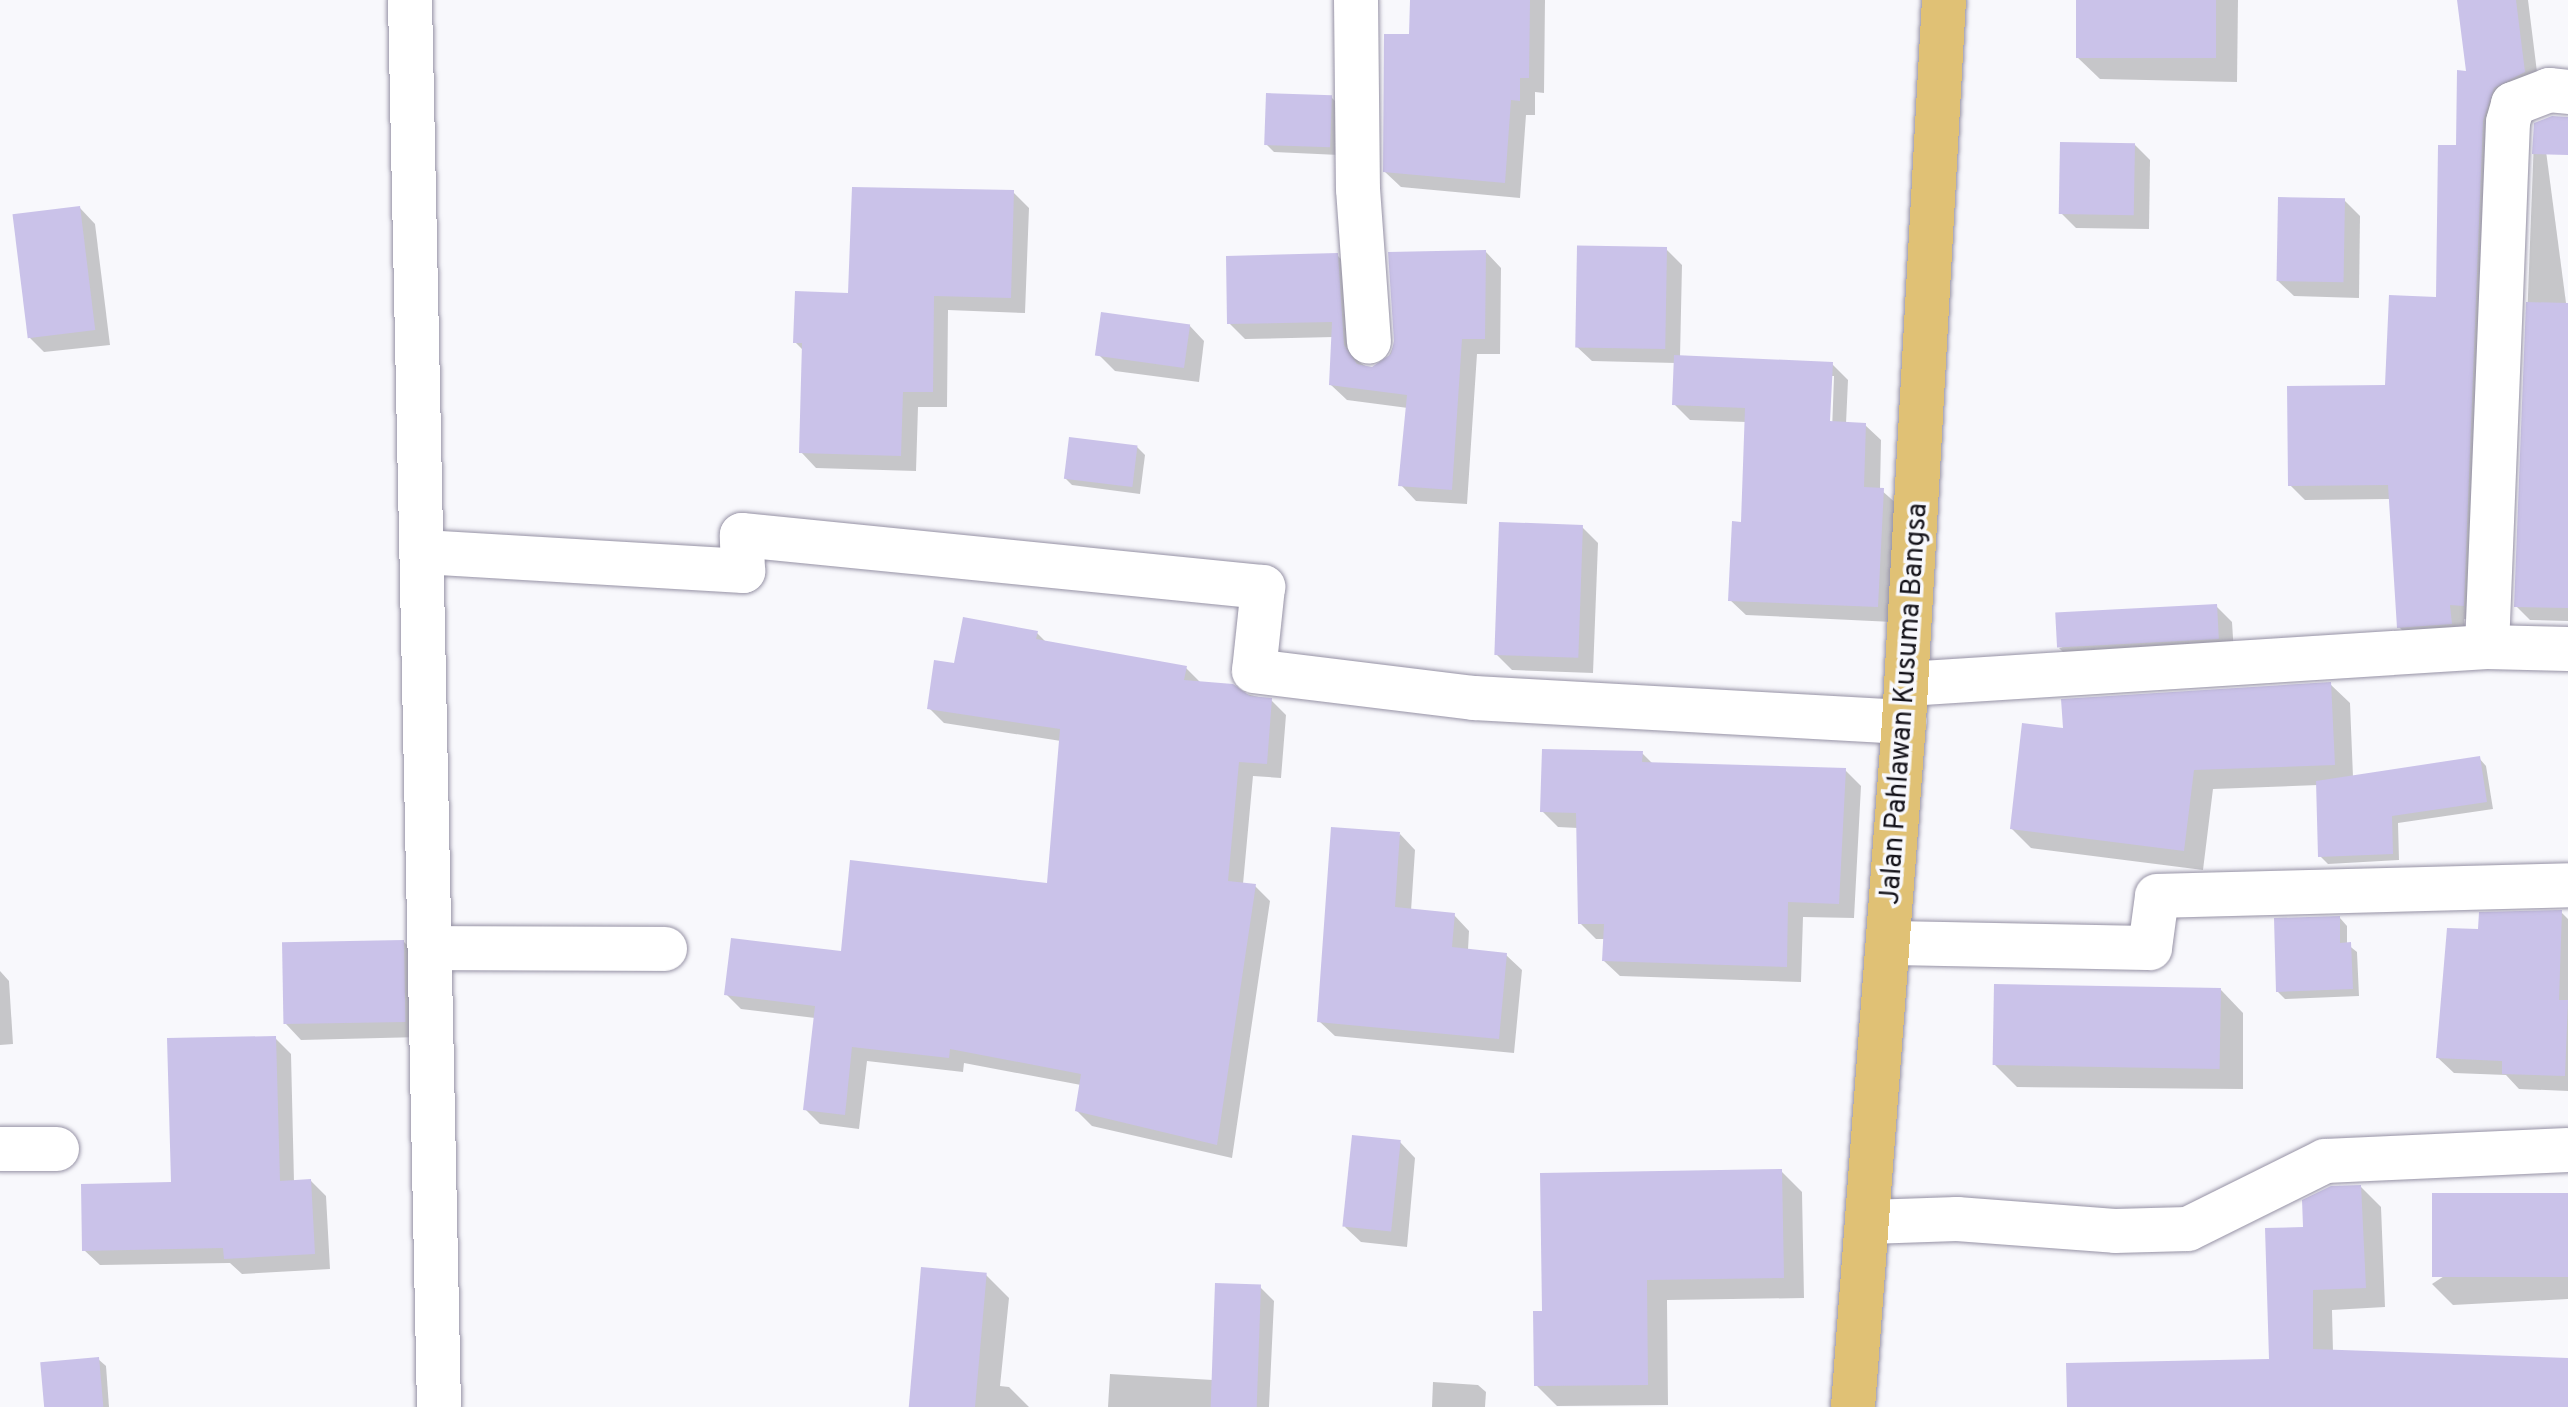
<!DOCTYPE html>
<style>
body{margin:0}
#map{position:relative;width:2568px;height:1407px;overflow:hidden;background:#f8f8fc;font-family:Overpass,sans-serif}
div>[style]{position:absolute}
.shadow>*{inset:0;background:#0003}
.building>*{inset:0;background:#cac2e9;transform-origin:0 0}
.roads{filter:drop-shadow(0 0 2px #9692a5) drop-shadow(0 0 2px #9692a5)}
.minor>*{height:44px;margin:-22px;padding:0 22px;transform-origin:22px;border-radius:22px;background:#fff}
.major>*{height:44px;margin:-22px;padding:0 22px;transform-origin:22px;border-radius:22px;background:#e0c175}
span{translate:-50% -50%;white-space:nowrap;text-align:center;line-height:1.15;-webkit-text-stroke:7px #f8f8fc;paint-order:stroke}
.street-label{font-size:28px;color:#141219}
</style>
<div id="map">
<div class="shadow">
<i style="clip-path:polygon(1412px 0,1545px 0,1544px 93px,1535px 92px,1535px 115px,1526px 115px,1520px 198px,1401px 187px,1385px 172px,1411px 36px)"></i>
<i style="clip-path:polygon(2078px 0,2238px 0,2237px 82px,2100px 79px,2077px 57px)"></i>
<i style="clip-path:polygon(2459px 0,2528px 0,2539px 88px,2509px 103px,2478px 620px,2464px 619px,2466px 638px,2414px 642px,2399px 627px,2391px 499px,2305px 500px,2290px 485px,2387px 387px,2438px 299px,2468px 73px)"></i>
<i style="clip-path:polygon(1331px 97px,1339px 105px,1339px 155px,1274px 152px,1266px 144px)"></i>
<i style="clip-path:polygon(2534px 139px,2546px 151px,2568px 318px,2568px 621px,2530px 620px,2516px 606px)"></i>
<i style="clip-path:polygon(2135px 145px,2150px 160px,2149px 229px,2076px 228px,2061px 213px)"></i>
<i style="clip-path:polygon(1013px 192px,1029px 208px,1025px 313px,948px 310px,947px 407px,918px 407px,916px 471px,816px 468px,801px 452px,804px 351px,795px 342px,850px 295px)"></i>
<i style="clip-path:polygon(2344px 200px,2360px 216px,2359px 298px,2294px 296px,2278px 281px)"></i>
<i style="clip-path:polygon(80px 208px,95px 224px,110px 345px,44px 352px,29px 337px)"></i>
<i style="clip-path:polygon(evenodd,1666px 249px,1682px 265px,1680px 357px,1832px 364px,1848px 380px,1846px 424px,1865px 425px,1881px 440px,1880px 489px,1898px 505px,1893px 622px,1746px 615px,1730px 600px,1743px 524px,1746px 422px,1690px 420px,1674px 404px,1676px 363px,1592px 361px,1576px 346px,1666px 249px,1830px 376px,1834px 376px,1832px 431px,1828px 431px,1830px 376px)"></i>
<i style="clip-path:polygon(1486px 252px,1501px 268px,1500px 354px,1477px 354px,1467px 504px,1416px 501px,1401px 485px,1408px 408px,1347px 400px,1331px 385px,1334px 337px,1245px 339px,1229px 323px,1337px 255px,1352px 271px,1359px 362px,1370px 369px,1385px 364px,1396px 341px)"></i>
<i style="clip-path:polygon(1189px 325px,1204px 341px,1199px 382px,1115px 371px,1099px 355px)"></i>
<i style="clip-path:polygon(1137px 447px,1145px 455px,1140px 494px,1072px 485px,1065px 478px)"></i>
<i style="clip-path:polygon(1582px 527px,1598px 543px,1593px 673px,1512px 670px,1496px 654px)"></i>
<i style="clip-path:polygon(2216px 606px,2232px 622px,2234px 654px,2075px 664px,2059px 648px)"></i>
<i style="clip-path:polygon(1037px 633px,1047px 643px,1186px 668px,1201px 683px,1271px 700px,1286px 715px,1281px 778px,1253px 776px,1243px 884px,1255px 886px,1270px 901px,1232px 1158px,1092px 1126px,1077px 1111px,1081px 1085px,964px 1063px,963px 1072px,867px 1061px,859px 1129px,820px 1124px,805px 1109px,815px 1018px,741px 1009px,726px 994px,1049px 886px,1061px 741px,944px 723px,929px 708px,955px 665px)"></i>
<i style="clip-path:polygon(2330px 684px,2350px 703px,2353px 777px,2479px 758px,2486px 766px,2493px 809px,2398px 823px,2399px 860px,2328px 864px,2320px 856px,2318px 785px,2213px 789px,2203px 870px,2031px 848px,2012px 829px,2065px 731px)"></i>
<i style="clip-path:polygon(1642px 753px,1653px 764px,1845px 770px,1861px 786px,1854px 918px,1803px 917px,1801px 982px,1620px 976px,1604px 961px,1605px 939px,1596px 939px,1580px 923px,1578px 828px,1558px 827px,1542px 811px)"></i>
<i style="clip-path:polygon(1400px 834px,1415px 850px,1411px 911px,1454px 915px,1469px 931px,1468px 950px,1506px 955px,1522px 970px,1514px 1053px,1335px 1036px,1319px 1021px)"></i>
<i style="clip-path:polygon(2561px 912px,2568px 919px,2568px 1091px,2519px 1089px,2506px 1075px,2454px 1073px,2438px 1058px,2480px 931px)"></i>
<i style="clip-path:polygon(2340px 918px,2347px 926px,2347px 944px,2357px 952px,2359px 996px,2285px 999px,2277px 991px)"></i>
<i style="clip-path:polygon(404px 942px,419px 957px,421px 1037px,301px 1040px,286px 1024px)"></i>
<i style="clip-path:polygon(0 971px,9px 981px,13px 1044px,0 1045px)"></i>
<i style="clip-path:polygon(2221px 990px,2243px 1013px,2243px 1089px,2017px 1087px,1994px 1064px)"></i>
<i style="clip-path:polygon(275px 1038px,291px 1054px,294px 1182px,311px 1181px,326px 1196px,330px 1269px,242px 1274px,230px 1263px,100px 1265px,84px 1250px,173px 1184px)"></i>
<i style="clip-path:polygon(1400px 1142px,1415px 1158px,1407px 1247px,1361px 1242px,1345px 1227px)"></i>
<i style="clip-path:polygon(1781px 1171px,1802px 1192px,1804px 1298px,1667px 1300px,1668px 1405px,1557px 1406px,1536px 1385px,1544px 1313px)"></i>
<i style="clip-path:polygon(2361px 1187px,2381px 1207px,2385px 1307px,2332px 1310px,2333px 1352px,2559px 1407px,2069px 1407px,2272px 1360px,2305px 1229px)"></i>
<i style="clip-path:polygon(2568px 1195px,2568px 1299px,2453px 1305px,2432px 1284px)"></i>
<i style="clip-path:polygon(986px 1275px,1009px 1298px,1000px 1386px,1009px 1387px,1029px 1407px,909px 1407px)"></i>
<i style="clip-path:polygon(1260px 1287px,1274px 1301px,1269px 1407px,1108px 1407px,1110px 1374px,1213px 1380px)"></i>
<i style="clip-path:polygon(98px 1359px,106px 1366px,109px 1407px,47px 1407px)"></i>
<i style="clip-path:polygon(1433px 1382px,1478px 1385px,1486px 1392px,1485px 1407px,1432px 1407px)"></i>
</div>
<div class="building">
<i style="clip-path:polygon(1410px 0,1530px 0,1529px 78px,1520px 78px,1520px 101px,1511px 100px,1505px 183px,1383px 172px,1384px 34px,1409px 34px)"></i>
<i style="left:2076px;top:0;width:140px;height:58px"></i>
<i style="clip-path:polygon(2457px 0,2516px 0,2525px 72px,2494px 88px,2483px 121px,2464px 606px,2450px 605px,2452px 624px,2397px 628px,2388px 485px,2288px 486px,2287px 386px,2385px 385px,2389px 295px,2436px 297px,2438px 145px,2456px 145px,2457px 70px,2466px 71px)"></i>
<i style="left:1266px;top:93px;width:66px;height:52px;rotate:2deg"></i>
<i style="clip-path:polygon(2552px 116px,2568px 117px,2568px 155px,2532px 154px,2534px 123px)"></i>
<i style="left:2060px;top:142px;width:75px;height:72px;rotate:1deg"></i>
<i style="clip-path:polygon(852px 187px,1014px 190px,1011px 298px,934px 296px,933px 392px,903px 392px,901px 456px,799px 453px,802px 343px,793px 343px,795px 291px,848px 293px)"></i>
<i style="left:2278px;top:197px;width:67px;height:84px;rotate:1deg"></i>
<i style="left:80px;top:206px;width:125px;height:68px;rotate:83deg"></i>
<i style="left:1667px;top:247px;width:102px;height:90px;rotate:91deg"></i>
<i style="clip-path:polygon(1486px 250px,1485px 339px,1462px 339px,1452px 490px,1398px 486px,1407px 395px,1329px 385px,1332px 322px,1227px 324px,1226px 256px,1338px 253px,1344px 345px,1357px 364px,1372px 367px,1391px 354px,1394px 341px,1388px 252px)"></i>
<i style="clip-path:polygon(2526px 302px,2568px 303px,2568px 608px,2514px 607px)"></i>
<i style="left:1101px;top:312px;width:90px;height:44px;rotate:8deg"></i>
<i style="clip-path:polygon(1674px 355px,1833px 362px,1830px 421px,1866px 423px,1864px 487px,1884px 488px,1878px 607px,1728px 601px,1732px 521px,1741px 522px,1745px 408px,1672px 405px)"></i>
<i style="left:1069px;top:437px;width:69px;height:42px;rotate:7deg"></i>
<i style="left:1499px;top:522px;width:84px;height:133px;rotate:2deg"></i>
<i style="left:2217px;top:604px;width:35px;height:162px;rotate:87deg"></i>
<i style="clip-path:polygon(963px 617px,1038px 631px,1036px 639px,1187px 666px,1184px 680px,1233px 684px,1250px 696px,1272px 698px,1267px 764px,1239px 762px,1228px 881px,1256px 884px,1217px 1145px,1075px 1111px,1081px 1074px,950px 1049px,949px 1058px,852px 1047px,845px 1115px,803px 1110px,815px 1006px,724px 995px,731px 938px,841px 951px,850px 860px,1047px 883px,1060px 729px,927px 709px,934px 660px,954px 663px)"></i>
<i style="clip-path:polygon(2331px 682px,2335px 765px,2194px 770px,2184px 851px,2010px 829px,2022px 723px,2063px 728px,2061px 699px)"></i>
<i style="clip-path:polygon(1542px 749px,1643px 751px,1642px 762px,1846px 768px,1839px 904px,1788px 902px,1787px 967px,1602px 961px,1604px 924px,1578px 924px,1576px 813px,1540px 812px)"></i>
<i style="clip-path:polygon(2480px 756px,2487px 802px,2392px 816px,2393px 854px,2318px 857px,2316px 781px)"></i>
<i style="clip-path:polygon(1331px 827px,1400px 832px,1395px 907px,1455px 913px,1452px 947px,1507px 953px,1499px 1039px,1317px 1022px)"></i>
<i style="clip-path:polygon(2562px 910px,2559px 1000px,2568px 1000px,2565px 1076px,2502px 1074px,2502px 1061px,2436px 1058px,2447px 928px,2478px 929px,2479px 912px)"></i>
<i style="clip-path:polygon(2340px 916px,2340px 943px,2351px 942px,2353px 989px,2276px 992px,2274px 918px)"></i>
<i style="left:404px;top:940px;width:82px;height:122px;rotate:89deg"></i>
<i style="left:1994px;top:984px;width:227px;height:81px;rotate:1deg"></i>
<i style="clip-path:polygon(276px 1036px,280px 1181px,311px 1179px,315px 1254px,224px 1259px,223px 1248px,82px 1251px,81px 1184px,171px 1182px,167px 1038px)"></i>
<i style="left:1352px;top:1135px;width:49px;height:92px;rotate:6deg"></i>
<i style="clip-path:polygon(1782px 1169px,1784px 1278px,1647px 1280px,1648px 1385px,1534px 1386px,1533px 1311px,1542px 1311px,1540px 1173px)"></i>
<i style="clip-path:polygon(2361px 1185px,2366px 1288px,2313px 1290px,2313px 1349px,2568px 1358px,2568px 1407px,2067px 1407px,2066px 1363px,2269px 1359px,2265px 1228px,2303px 1227px,2302px 1200px,2331px 1186px)"></i>
<i style="left:2568px;top:1193px;width:84px;height:136px;rotate:90deg"></i>
<i style="left:921px;top:1267px;width:66px;height:141px;rotate:5deg"></i>
<i style="left:1215px;top:1283px;width:46px;height:124px;rotate:2deg"></i>
<i style="left:99px;top:1357px;width:50px;height:59px;rotate:85deg"></i>
</div>
<div class="roads">
<div class="minor">
<i style="left:410px;top:0;width:1407px;rotate:88.82deg"></i>
<i style="left:1356px;top:0;width:189px;rotate:89.4deg"></i>
<i style="left:1358px;top:189px;width:153px;rotate:85.9deg"></i>
<i style="left:423px;top:552px;width:321px;rotate:3.4deg"></i>
<i style="left:743px;top:571px;width:36px;rotate:-92deg"></i>
<i style="left:742px;top:535px;width:524px;rotate:5.7deg"></i>
<i style="left:1263px;top:587px;width:84px;rotate:96.1deg"></i>
<i style="left:1254px;top:671px;width:222px;rotate:7deg"></i>
<i style="left:1474px;top:698px;width:431px;rotate:3.2deg"></i>
<i style="left:2487px;top:647px;width:525px;rotate:-87.71deg"></i>
<i style="left:2508px;top:122px;width:19px;rotate:-74deg"></i>
<i style="left:2513px;top:104px;width:39px;rotate:-21deg"></i>
<i style="left:2549px;top:90px;width:19px;rotate:6deg"></i>
<i style="left:1907px;top:684px;width:581px;rotate:-3.65deg"></i>
<i style="left:2487px;top:647px;width:81px;rotate:1.4deg"></i>
<i style="left:1890px;top:943px;width:260px;rotate:1.1deg"></i>
<i style="left:2150px;top:948px;width:52px;rotate:-82.3deg"></i>
<i style="left:2157px;top:896px;width:411px;rotate:-1.5deg"></i>
<i style="left:430px;top:948px;width:235px;rotate:0.2deg"></i>
<i style="left:0;top:1149px;width:57px"></i>
<i style="left:1869px;top:1222px;width:88px;rotate:-2deg"></i>
<i style="left:1957px;top:1219px;width:158px;rotate:4.3deg"></i>
<i style="left:2115px;top:1231px;width:73px;rotate:-1.6deg"></i>
<i style="left:2188px;top:1229px;width:153px;rotate:-26.4deg"></i>
<i style="left:2325px;top:1161px;width:243px;rotate:-2.6deg"></i>
</div>
<div class="major">
<i style="left:1853px;top:1407px;width:687px;rotate:-85.74deg"></i>
<i style="left:1904px;top:722px;width:723px;rotate:-86.83deg"></i>
</div>
</div>
<div class="street-label">
<span style="left:1905px;top:704px;rotate:-86deg">Jalan Pahlawan Kusuma Bangsa</span>
</div>
</div>
